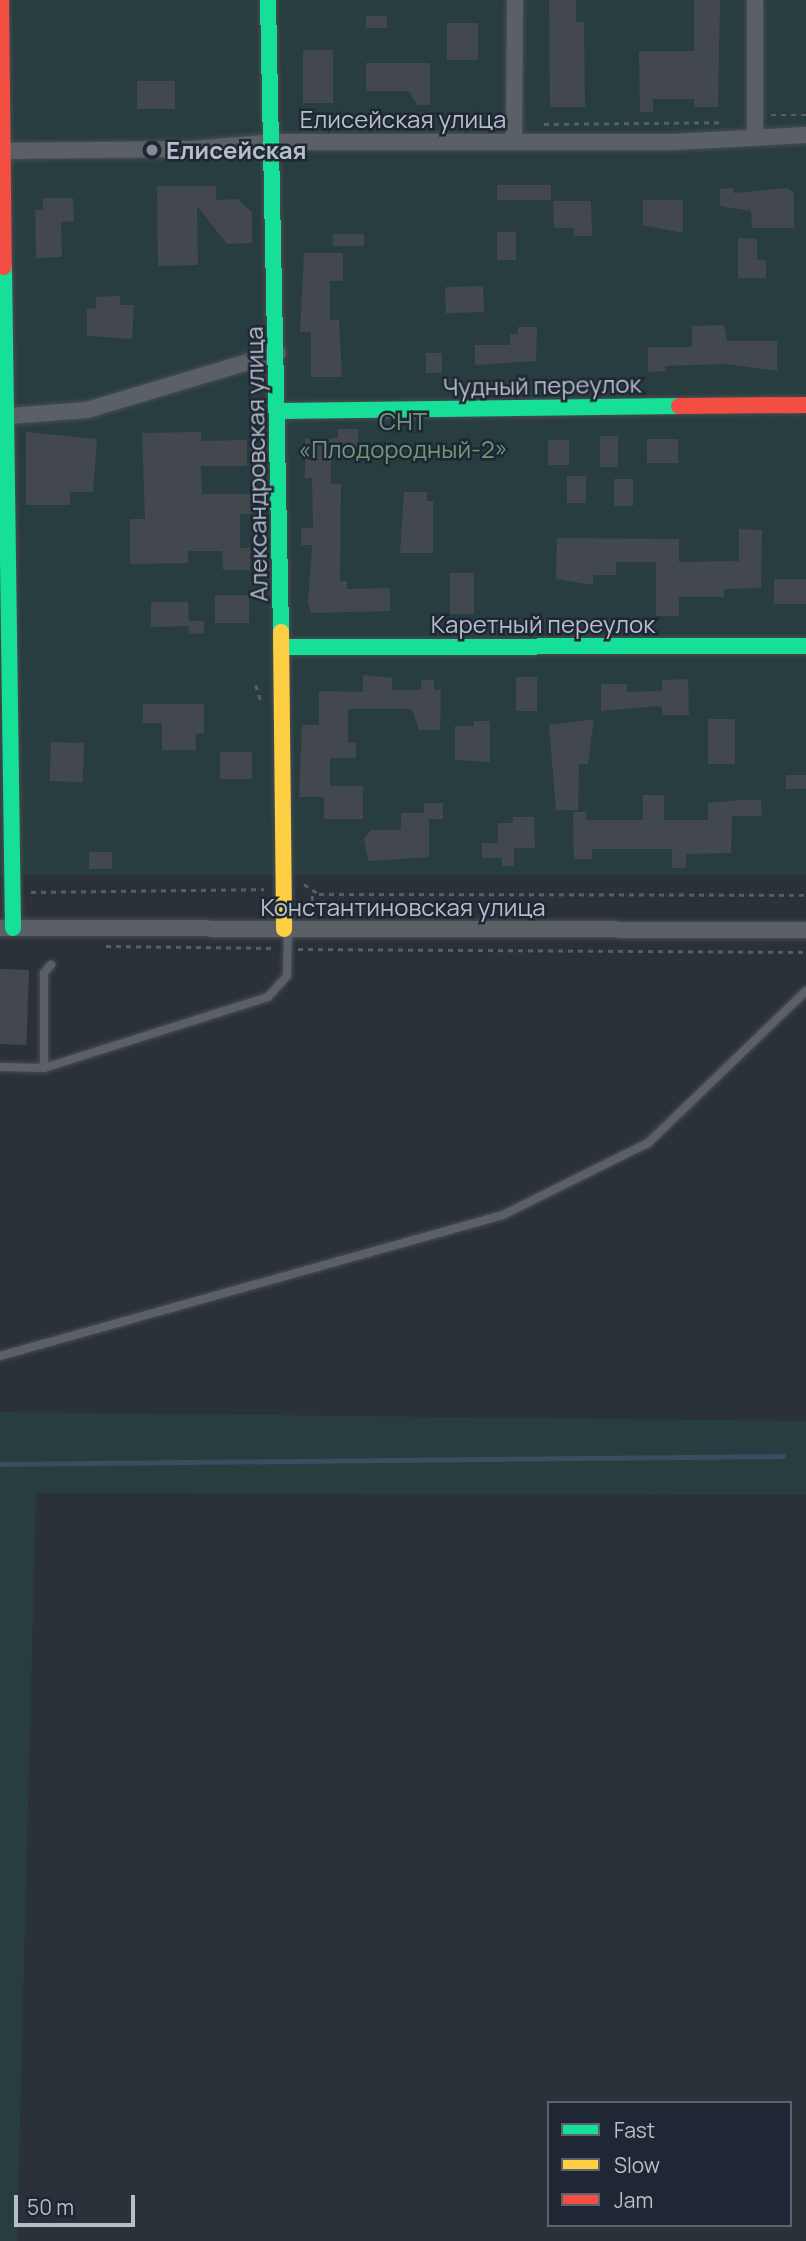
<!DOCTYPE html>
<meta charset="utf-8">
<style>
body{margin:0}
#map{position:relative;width:806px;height:2241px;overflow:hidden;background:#2b3138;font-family:Manrope,sans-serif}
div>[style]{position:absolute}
.green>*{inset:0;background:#283d3f;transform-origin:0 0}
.stream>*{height:5px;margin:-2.5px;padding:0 2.5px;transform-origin:2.5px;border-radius:2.5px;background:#3a4c62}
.building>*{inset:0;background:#43484f;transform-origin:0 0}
.path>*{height:2.5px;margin-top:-1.25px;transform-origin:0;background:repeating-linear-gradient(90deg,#595e63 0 5px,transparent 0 10px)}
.roads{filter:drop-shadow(0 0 2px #494d53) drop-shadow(0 0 2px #494d53)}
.lane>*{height:8px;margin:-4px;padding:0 4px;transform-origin:4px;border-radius:4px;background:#5b6066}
.street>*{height:16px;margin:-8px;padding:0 8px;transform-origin:8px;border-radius:8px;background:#5b6066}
.fast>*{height:16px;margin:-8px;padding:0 8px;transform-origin:8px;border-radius:8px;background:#16e098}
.slow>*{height:16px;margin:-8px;padding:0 8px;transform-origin:8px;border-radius:8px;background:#ffcf43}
.jam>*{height:16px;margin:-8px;padding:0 8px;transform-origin:8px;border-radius:8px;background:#f24e42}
.dots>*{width:19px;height:19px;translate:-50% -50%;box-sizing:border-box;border:4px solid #1e2733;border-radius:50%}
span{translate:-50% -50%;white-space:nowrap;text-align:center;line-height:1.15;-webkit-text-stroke:5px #1e2733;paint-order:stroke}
.street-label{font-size:24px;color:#b6bec9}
.poi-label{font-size:24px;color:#b6bec9;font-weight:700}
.left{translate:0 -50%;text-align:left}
.park-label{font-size:24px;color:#6e9976}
.legend{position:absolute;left:547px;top:2101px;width:245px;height:126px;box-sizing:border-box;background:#1e2733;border:2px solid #5b636f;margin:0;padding:9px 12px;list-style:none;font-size:21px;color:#b6bec9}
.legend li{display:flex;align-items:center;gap:14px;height:35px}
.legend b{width:35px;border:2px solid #5b636f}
.scale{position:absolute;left:14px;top:2195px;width:121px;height:32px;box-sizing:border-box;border:4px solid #b6bec9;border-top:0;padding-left:9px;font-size:21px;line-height:24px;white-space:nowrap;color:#b6bec9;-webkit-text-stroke:5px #1e2733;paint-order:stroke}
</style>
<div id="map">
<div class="green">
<i style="left:0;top:0;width:806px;height:875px"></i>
<i style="clip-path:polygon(0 1412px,806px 1421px,806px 1495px,36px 1493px,17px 2241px,0 2241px)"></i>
</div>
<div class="stream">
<i style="left:0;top:1464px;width:783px;rotate:-0.59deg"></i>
</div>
<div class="building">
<i style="clip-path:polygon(549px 0,576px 0,576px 22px,584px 22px,585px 107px,550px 107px)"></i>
<i style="clip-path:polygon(694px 0,720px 0,718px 107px,694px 107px,694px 99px,653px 99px,653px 112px,640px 112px,639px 51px,694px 51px)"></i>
<i style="left:366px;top:16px;width:21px;height:12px"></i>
<i style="left:447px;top:23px;width:31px;height:37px"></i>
<i style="left:303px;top:50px;width:30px;height:53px"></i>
<i style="clip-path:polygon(366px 63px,430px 63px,430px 105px,417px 105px,409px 91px,366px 91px)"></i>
<i style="left:137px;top:81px;width:38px;height:28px"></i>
<i style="left:551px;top:185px;width:15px;height:54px;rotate:90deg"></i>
<i style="clip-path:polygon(157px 186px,216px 186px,216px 200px,237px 199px,252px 212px,252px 243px,227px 244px,197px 206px,198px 265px,158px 266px)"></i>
<i style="clip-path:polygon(733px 188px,734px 193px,787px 188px,794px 193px,794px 228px,752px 228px,751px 211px,720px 206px,720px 189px)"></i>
<i style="clip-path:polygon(43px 198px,73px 198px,74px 221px,61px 222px,62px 257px,36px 258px,35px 210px,43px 210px)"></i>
<i style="clip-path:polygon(643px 200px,683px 200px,683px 233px,643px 225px)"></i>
<i style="clip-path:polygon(553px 201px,591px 201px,592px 236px,574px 236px,574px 228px,554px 228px)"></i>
<i style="left:497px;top:232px;width:19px;height:28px"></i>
<i style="left:333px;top:234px;width:31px;height:12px"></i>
<i style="clip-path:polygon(738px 238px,757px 239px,757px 260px,766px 260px,766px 278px,738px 278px)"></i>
<i style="clip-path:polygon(304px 253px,343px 253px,343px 281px,330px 281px,330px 320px,339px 320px,342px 377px,311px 377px,311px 332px,300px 332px)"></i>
<i style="left:483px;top:286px;width:26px;height:38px;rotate:88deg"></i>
<i style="clip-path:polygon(120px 296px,120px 305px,134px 305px,132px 339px,87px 336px,87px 309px,96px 308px,96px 297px)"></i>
<i style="clip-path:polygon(724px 325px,727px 341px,777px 341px,777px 371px,727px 364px,665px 366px,665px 371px,648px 372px,648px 347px,692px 347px,692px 326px)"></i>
<i style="clip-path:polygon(518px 327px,537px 327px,536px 361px,475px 365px,475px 345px,510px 345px,510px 334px,518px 334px)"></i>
<i style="left:426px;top:353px;width:16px;height:20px"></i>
<i style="clip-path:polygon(338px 429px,358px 429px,358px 447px,331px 452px,331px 484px,341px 484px,340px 581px,347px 581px,347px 589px,390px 588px,390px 611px,311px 613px,308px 601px,312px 545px,301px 545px,301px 528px,313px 528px,312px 478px,305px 478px,305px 439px,338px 438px)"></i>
<i style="clip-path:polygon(26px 432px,97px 439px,93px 492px,70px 492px,70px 505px,26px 505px)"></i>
<i style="clip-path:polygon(201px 432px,201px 441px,247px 440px,247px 466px,201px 466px,202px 494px,253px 494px,253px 514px,240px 514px,240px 548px,250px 548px,250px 570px,223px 570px,222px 551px,188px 551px,188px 563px,130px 564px,130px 519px,145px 519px,142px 433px)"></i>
<i style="left:600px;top:436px;width:18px;height:31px"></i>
<i style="left:647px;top:439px;width:31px;height:24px"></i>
<i style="left:548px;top:440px;width:21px;height:25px"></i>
<i style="left:567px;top:476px;width:19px;height:27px"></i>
<i style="left:614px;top:479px;width:19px;height:27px"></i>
<i style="clip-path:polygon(404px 492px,427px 492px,427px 501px,433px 501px,433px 553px,400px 553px)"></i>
<i style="clip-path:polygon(739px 529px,762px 530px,761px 588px,724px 589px,724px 597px,679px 597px,679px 616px,656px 616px,656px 562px,616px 562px,616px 575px,593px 575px,593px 585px,556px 579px,557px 538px,679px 539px,679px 562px,739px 561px)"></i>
<i style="left:450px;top:573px;width:24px;height:41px"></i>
<i style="left:774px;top:579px;width:32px;height:25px"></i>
<i style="left:249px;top:595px;width:28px;height:34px;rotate:90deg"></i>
<i style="clip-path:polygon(151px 602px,188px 602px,189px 621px,204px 621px,204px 633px,189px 634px,189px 626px,151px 627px)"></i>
<i style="clip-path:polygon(363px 675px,392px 678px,392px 690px,421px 690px,421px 680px,434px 680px,434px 690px,441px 690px,440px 730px,419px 730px,412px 709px,348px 709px,348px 743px,356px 743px,356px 758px,330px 758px,330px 786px,363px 786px,363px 819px,324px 819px,324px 797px,299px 797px,302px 725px,319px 725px,319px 691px,363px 692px)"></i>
<i style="left:516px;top:677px;width:21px;height:34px"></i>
<i style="clip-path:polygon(688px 679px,689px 715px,662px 715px,662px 707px,656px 706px,601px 711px,601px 684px,627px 684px,627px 692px,656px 691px,662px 690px,662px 680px)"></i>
<i style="clip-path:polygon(143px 704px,204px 704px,204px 733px,195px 734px,196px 750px,162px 750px,162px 723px,143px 723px)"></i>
<i style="clip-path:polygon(594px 719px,588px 764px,579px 764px,578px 810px,556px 810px,549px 725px)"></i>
<i style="left:708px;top:719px;width:27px;height:45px"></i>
<i style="clip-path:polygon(474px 721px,490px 721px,490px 762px,455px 760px,455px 726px,474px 726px)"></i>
<i style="left:51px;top:742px;width:33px;height:39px;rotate:2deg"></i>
<i style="left:220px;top:752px;width:32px;height:27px"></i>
<i style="left:806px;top:775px;width:14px;height:20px;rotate:90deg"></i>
<i style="clip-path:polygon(643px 795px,664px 795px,664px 820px,708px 820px,708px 803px,741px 800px,761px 800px,762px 816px,732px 816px,731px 853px,686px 854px,686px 868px,672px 868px,672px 849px,592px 849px,592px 859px,574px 859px,573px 812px,586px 812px,586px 820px,643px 820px)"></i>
<i style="clip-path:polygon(424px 803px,443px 803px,443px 819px,429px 819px,429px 857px,368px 861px,364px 839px,371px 830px,401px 830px,401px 813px,424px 813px)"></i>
<i style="clip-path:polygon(513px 817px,534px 817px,535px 848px,514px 848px,514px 866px,502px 866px,502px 858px,482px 858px,482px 843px,498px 843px,498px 823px,513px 823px)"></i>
<i style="left:112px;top:852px;width:17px;height:23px;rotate:90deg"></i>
<i style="left:0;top:969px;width:29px;height:75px;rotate:2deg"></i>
</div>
<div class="path">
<i style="left:771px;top:115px;width:35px"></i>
<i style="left:544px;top:124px;width:179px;rotate:-0.6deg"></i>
<i style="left:256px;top:685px;width:17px;rotate:73deg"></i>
<i style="left:304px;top:884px;width:18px;rotate:34deg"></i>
<i style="left:319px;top:894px;width:487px;rotate:0.1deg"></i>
<i style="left:31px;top:892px;width:233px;rotate:-0.7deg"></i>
<i style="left:312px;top:911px;width:18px;rotate:-90deg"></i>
<i style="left:106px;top:946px;width:168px;rotate:0.7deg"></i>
<i style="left:298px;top:949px;width:508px;rotate:0.34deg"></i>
</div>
<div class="roads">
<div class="lane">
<i style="left:0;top:1067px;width:44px;rotate:1.3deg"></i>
<i style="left:44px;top:1068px;width:235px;rotate:-17.6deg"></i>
<i style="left:268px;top:997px;width:28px;rotate:-48deg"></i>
<i style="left:287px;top:976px;width:47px;rotate:-88.8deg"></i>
<i style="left:44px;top:1068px;width:95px;rotate:-90deg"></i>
<i style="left:44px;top:973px;width:11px;rotate:-49deg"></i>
<i style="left:0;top:1356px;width:522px;rotate:-15.66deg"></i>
<i style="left:503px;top:1215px;width:162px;rotate:-26.4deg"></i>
<i style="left:648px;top:1143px;width:219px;rotate:-43.9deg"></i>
</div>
<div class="street">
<i style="left:755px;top:135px;width:135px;rotate:-90deg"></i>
<i style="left:514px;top:142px;width:142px;rotate:-89.6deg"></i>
<i style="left:0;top:151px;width:193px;rotate:-0.6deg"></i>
<i style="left:193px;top:149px;width:82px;rotate:-4.9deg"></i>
<i style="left:275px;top:142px;width:399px"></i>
<i style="left:674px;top:142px;width:132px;rotate:-3deg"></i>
<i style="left:10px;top:416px;width:77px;rotate:-4.5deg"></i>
<i style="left:87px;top:410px;width:199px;rotate:-16.6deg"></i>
<i style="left:0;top:928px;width:806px;rotate:0.14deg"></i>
</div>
<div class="fast">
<i style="left:268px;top:0;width:632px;rotate:88.82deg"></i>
<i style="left:4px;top:267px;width:661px;rotate:89.22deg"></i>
<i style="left:278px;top:411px;width:401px;rotate:-0.7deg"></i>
<i style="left:281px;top:647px;width:525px;rotate:-0.11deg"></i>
</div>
<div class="slow">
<i style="left:281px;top:632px;width:297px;rotate:89.4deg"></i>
</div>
<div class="jam">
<i style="left:1px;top:0;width:267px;rotate:89.4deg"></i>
<i style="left:679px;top:406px;width:127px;rotate:-0.5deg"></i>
</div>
</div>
<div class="dots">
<i style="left:152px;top:150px;background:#858d96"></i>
</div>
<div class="street-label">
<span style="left:403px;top:119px">Елисейская улица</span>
<span style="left:542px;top:385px;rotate:-1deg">Чудный переулок</span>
<span style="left:256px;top:464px;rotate:-91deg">Александровская улица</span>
<span style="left:543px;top:624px">Каретный переулок</span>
<span style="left:403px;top:907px">Константиновская улица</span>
</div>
<div class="poi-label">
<span class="left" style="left:166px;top:150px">Елисейская</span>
</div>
<div class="park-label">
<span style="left:403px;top:435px">СНТ<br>«Плодородный-2»</span>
</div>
<ul class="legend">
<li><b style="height:9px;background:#16e098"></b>Fast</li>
<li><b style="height:9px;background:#ffcf43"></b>Slow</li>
<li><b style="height:9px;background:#f24e42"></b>Jam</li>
</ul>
<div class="scale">50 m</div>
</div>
